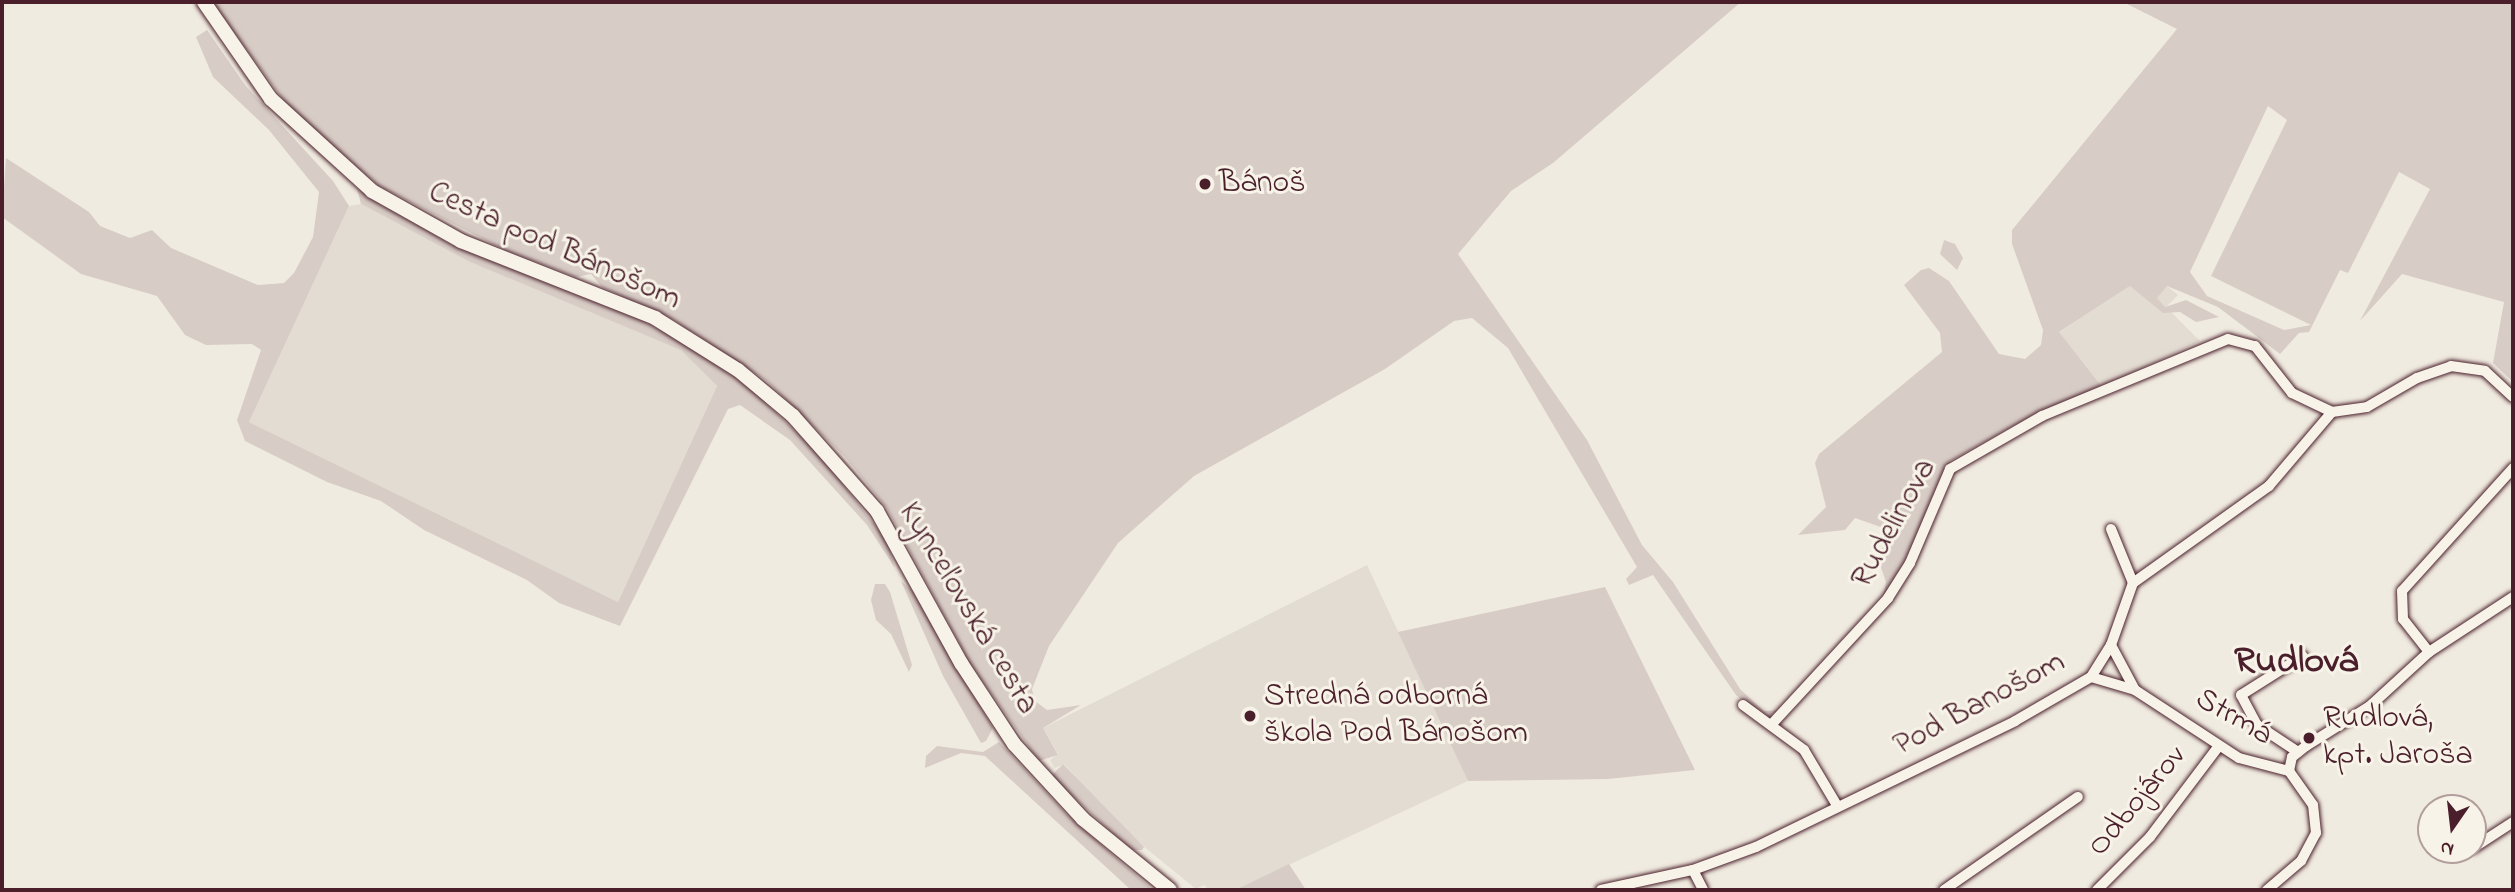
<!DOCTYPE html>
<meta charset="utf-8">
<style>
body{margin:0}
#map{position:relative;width:2515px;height:892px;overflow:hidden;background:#f0ebe0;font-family:"Indie Flower",sans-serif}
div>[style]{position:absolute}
.built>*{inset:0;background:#e3dcd2}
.green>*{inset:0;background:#d8cdc6}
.roads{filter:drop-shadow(0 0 2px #4a1f2b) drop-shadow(0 0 2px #4a1f2b)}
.minor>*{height:10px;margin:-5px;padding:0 5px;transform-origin:5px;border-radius:5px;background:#f7f3e8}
.tertiary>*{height:14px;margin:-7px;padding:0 7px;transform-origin:7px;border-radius:7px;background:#f7f3e8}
.dots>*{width:19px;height:19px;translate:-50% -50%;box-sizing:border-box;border:4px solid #f7f3e8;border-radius:50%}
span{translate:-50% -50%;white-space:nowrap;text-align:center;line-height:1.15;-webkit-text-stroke:6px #f7f3e8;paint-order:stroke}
.poi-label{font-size:32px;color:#4a1f2b}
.left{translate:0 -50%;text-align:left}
.street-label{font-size:32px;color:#4a1f2b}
.district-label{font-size:38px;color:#4a1f2b;font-weight:700}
.frame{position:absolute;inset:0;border:4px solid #4a1f2b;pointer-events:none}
.north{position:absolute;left:2417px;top:794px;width:70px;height:70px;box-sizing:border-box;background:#f7f3e8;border:2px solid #b29e9c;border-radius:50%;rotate:194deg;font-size:19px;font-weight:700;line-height:28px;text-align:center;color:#4a1f2b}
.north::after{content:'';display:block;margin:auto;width:24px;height:32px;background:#4a1f2b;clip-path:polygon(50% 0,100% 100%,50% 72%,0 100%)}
</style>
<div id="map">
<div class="built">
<i style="clip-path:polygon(361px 204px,470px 262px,682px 350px,717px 386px,618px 602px,249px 422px,349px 206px)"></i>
<i style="clip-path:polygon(2130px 286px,2167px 286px,2178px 295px,2166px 307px,2200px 341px,2102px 387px,2058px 333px)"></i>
<i style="clip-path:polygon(1367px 565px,1468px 781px,1235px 890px,1209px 890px,1204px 885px,1196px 889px,1127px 833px,1064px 764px,1055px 768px,1050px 760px,1058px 754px,1043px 728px)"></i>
</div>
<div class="green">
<i style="clip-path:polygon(212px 2px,1741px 2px,1553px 163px,1511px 191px,1458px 254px,1587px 440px,1642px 545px,1673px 582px,1740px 689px,1764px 711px,1779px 710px,1766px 718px,1736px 695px,1653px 575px,1629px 585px,1626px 579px,1637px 567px,1508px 348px,1472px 318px,1454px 321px,1385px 369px,1194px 476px,1118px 543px,1049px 646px,1032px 689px,1035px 701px,1047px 710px,1081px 705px,1043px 728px,1058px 755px,1039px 761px,970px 663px,887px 508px,845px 457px,767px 381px,674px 320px,602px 287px,591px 274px,576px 277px,505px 250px,379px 186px,291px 110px)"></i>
<i style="clip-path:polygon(evenodd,2123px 2px,2513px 2px,2513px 382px,2493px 363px,2504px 302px,2402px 274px,2360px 321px,2430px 189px,2399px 172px,2348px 273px,2340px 270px,2309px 332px,2299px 333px,2280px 354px,2218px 307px,2167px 286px,2157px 298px,2165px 307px,2186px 300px,2219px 317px,2196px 322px,2180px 312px,2163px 313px,2130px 286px,2059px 332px,2102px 387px,2011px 427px,1950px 461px,1913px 547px,1883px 597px,1886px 582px,1876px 553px,1891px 541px,1892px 531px,1855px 518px,1845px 530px,1798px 535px,1826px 507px,1815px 463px,1819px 454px,1942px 352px,1940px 333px,1904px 285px,1921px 270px,1929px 268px,1949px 281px,1999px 354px,2025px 359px,2041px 345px,2043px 330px,2012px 244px,2012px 230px,2177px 29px,2123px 2px,2268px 106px,2287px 120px,2211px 276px,2311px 325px,2284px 330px,2207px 296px,2190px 272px,2268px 106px)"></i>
<i style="clip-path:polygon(207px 30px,245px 85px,333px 181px,349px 206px,249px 422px,618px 602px,717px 386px,681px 350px,470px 262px,361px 204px,357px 189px,452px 245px,643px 321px,703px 354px,753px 391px,819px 454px,887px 541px,895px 568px,867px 525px,790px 440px,740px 405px,728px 409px,620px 626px,559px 603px,527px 580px,424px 530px,381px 501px,327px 482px,245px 441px,237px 420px,261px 350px,252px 344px,206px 345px,185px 335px,157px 296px,81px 274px,2px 217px,6px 158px,89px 212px,100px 226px,130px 238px,152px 230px,171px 248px,258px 285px,284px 283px,294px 273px,313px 237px,319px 192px,269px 130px,213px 77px,196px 37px)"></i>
<i style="clip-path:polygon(1944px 240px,1955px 244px,1963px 258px,1957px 270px,1940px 254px)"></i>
<i style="clip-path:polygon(901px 581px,916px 594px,993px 728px,986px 741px,981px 743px,943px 676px)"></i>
<i style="clip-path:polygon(875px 584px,885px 584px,890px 592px,912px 665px,909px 672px,891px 634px,876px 620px,871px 600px)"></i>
<i style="clip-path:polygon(1605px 587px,1695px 770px,1608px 779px,1468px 781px,1398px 632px)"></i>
<i style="clip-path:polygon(999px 742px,1066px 814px,1153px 890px,1131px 890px,985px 756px,961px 753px,925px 768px,926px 756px,937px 746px,983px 752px)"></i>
<i style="clip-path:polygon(1063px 764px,1144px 847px,1142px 850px,1131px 850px,1051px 776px)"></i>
<i style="clip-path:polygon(1289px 864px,1306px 890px,1235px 890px)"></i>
</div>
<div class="roads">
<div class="minor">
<i style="left:2111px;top:529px;width:58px;rotate:67.8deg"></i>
<i style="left:2111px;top:645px;width:51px;rotate:61.9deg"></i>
<i style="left:2429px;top:652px;width:42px;rotate:-128.2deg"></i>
<i style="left:2403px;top:619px;width:28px;rotate:-92deg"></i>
<i style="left:2402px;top:591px;width:166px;rotate:-47.9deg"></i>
<i style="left:2091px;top:677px;width:46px;rotate:16.5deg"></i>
<i style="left:2135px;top:690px;width:124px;rotate:33.2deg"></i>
<i style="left:2239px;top:758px;width:52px;rotate:14.6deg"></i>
<i style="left:1743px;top:705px;width:76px;rotate:36.4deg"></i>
<i style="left:1804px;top:750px;width:66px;rotate:59.2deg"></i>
<i style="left:1771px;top:725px;width:173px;rotate:-47.3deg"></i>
<i style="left:1888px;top:598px;width:41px;rotate:-57.8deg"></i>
<i style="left:1910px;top:563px;width:102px;rotate:-66.9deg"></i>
<i style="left:1950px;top:469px;width:106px;rotate:-29.9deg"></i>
<i style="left:2042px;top:416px;width:201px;rotate:-22.5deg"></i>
<i style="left:2228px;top:339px;width:28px;rotate:15deg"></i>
<i style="left:2255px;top:346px;width:60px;rotate:51.8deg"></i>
<i style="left:2292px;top:393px;width:44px;rotate:25.4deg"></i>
<i style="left:2332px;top:412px;width:35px;rotate:-8deg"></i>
<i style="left:2367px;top:407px;width:58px;rotate:-30.1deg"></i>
<i style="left:2417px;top:378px;width:36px;rotate:-19deg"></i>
<i style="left:2451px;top:366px;width:34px;rotate:8deg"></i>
<i style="left:2485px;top:371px;width:38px;rotate:43deg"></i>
<i style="left:2298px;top:752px;width:49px;rotate:-146.6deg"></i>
<i style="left:2257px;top:725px;width:34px;rotate:-118deg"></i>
<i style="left:2241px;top:695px;width:73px;rotate:-32.2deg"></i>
<i style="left:2289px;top:771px;width:14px;rotate:-78deg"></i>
<i style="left:2292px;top:757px;width:18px;rotate:-38deg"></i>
<i style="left:2306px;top:746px;width:75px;rotate:-32deg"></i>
<i style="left:2370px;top:706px;width:80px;rotate:-42.5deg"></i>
<i style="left:2429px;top:652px;width:100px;rotate:-33.2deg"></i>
<i style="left:2473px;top:848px;width:48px;rotate:-33deg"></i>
<i style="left:1693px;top:870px;width:22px;rotate:63deg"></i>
<i style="left:1601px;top:890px;width:94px;rotate:-12.3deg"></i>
<i style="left:1693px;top:870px;width:67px;rotate:-20.1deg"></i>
<i style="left:1756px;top:847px;width:288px;rotate:-25.9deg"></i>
<i style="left:2015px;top:721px;width:88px;rotate:-30.1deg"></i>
<i style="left:2091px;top:677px;width:38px;rotate:-58deg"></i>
<i style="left:2111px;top:645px;width:66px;rotate:-70.5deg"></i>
<i style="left:2133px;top:583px;width:167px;rotate:-35.5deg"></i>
<i style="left:2269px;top:486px;width:97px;rotate:-49.6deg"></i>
<i style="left:1944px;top:890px;width:163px;rotate:-34.8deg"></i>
<i style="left:2097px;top:890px;width:75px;rotate:-45deg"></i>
<i style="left:2150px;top:837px;width:113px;rotate:-52.9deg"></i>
<i style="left:2267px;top:890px;width:45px;rotate:-40.5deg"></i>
<i style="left:2301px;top:861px;width:32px;rotate:-62deg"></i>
<i style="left:2316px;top:833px;width:28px;rotate:-96deg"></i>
<i style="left:2313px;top:805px;width:42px;rotate:-125.2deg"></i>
</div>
<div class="tertiary">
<i style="left:204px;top:2px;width:118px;rotate:55.4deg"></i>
<i style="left:271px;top:99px;width:137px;rotate:42.3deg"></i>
<i style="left:372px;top:191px;width:102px;rotate:29.3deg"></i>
<i style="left:461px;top:241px;width:209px;rotate:21.6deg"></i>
<i style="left:655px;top:318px;width:98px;rotate:32.1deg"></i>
<i style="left:738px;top:370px;width:72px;rotate:39.9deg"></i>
<i style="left:793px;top:416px;width:127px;rotate:48.5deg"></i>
<i style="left:877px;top:511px;width:174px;rotate:61.1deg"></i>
<i style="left:961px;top:663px;width:97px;rotate:56.8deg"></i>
<i style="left:1014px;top:744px;width:102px;rotate:47.4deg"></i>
<i style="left:1083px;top:819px;width:112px;rotate:39.2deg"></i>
</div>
</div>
<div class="dots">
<i style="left:1205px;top:184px;background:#4a1f2b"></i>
<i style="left:1250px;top:716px;background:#4a1f2b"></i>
<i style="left:2309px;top:738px;background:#4a1f2b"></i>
</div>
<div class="poi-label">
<span class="left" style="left:1219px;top:184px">Bánoš</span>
<span class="left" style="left:1264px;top:716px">Stredná odborná<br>škola Pod Bánošom</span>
<span class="left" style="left:2323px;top:738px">Rudlová,<br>kpt. Jaroša</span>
</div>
<div class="street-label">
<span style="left:554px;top:247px;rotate:24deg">Cesta pod Bánošom</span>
<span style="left:1895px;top:524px;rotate:-61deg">Rudelinova</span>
<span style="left:967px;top:609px;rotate:59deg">Kynceľovská cesta</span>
<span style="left:1980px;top:705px;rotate:-28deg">Pod Banošom</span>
<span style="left:2233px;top:718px;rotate:30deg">Strmá</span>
<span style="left:2138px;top:802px;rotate:-50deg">Odbojárov</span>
</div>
<div class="district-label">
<span style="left:2296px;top:663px">Rudlová</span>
</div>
<div class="frame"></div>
<div class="north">N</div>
</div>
